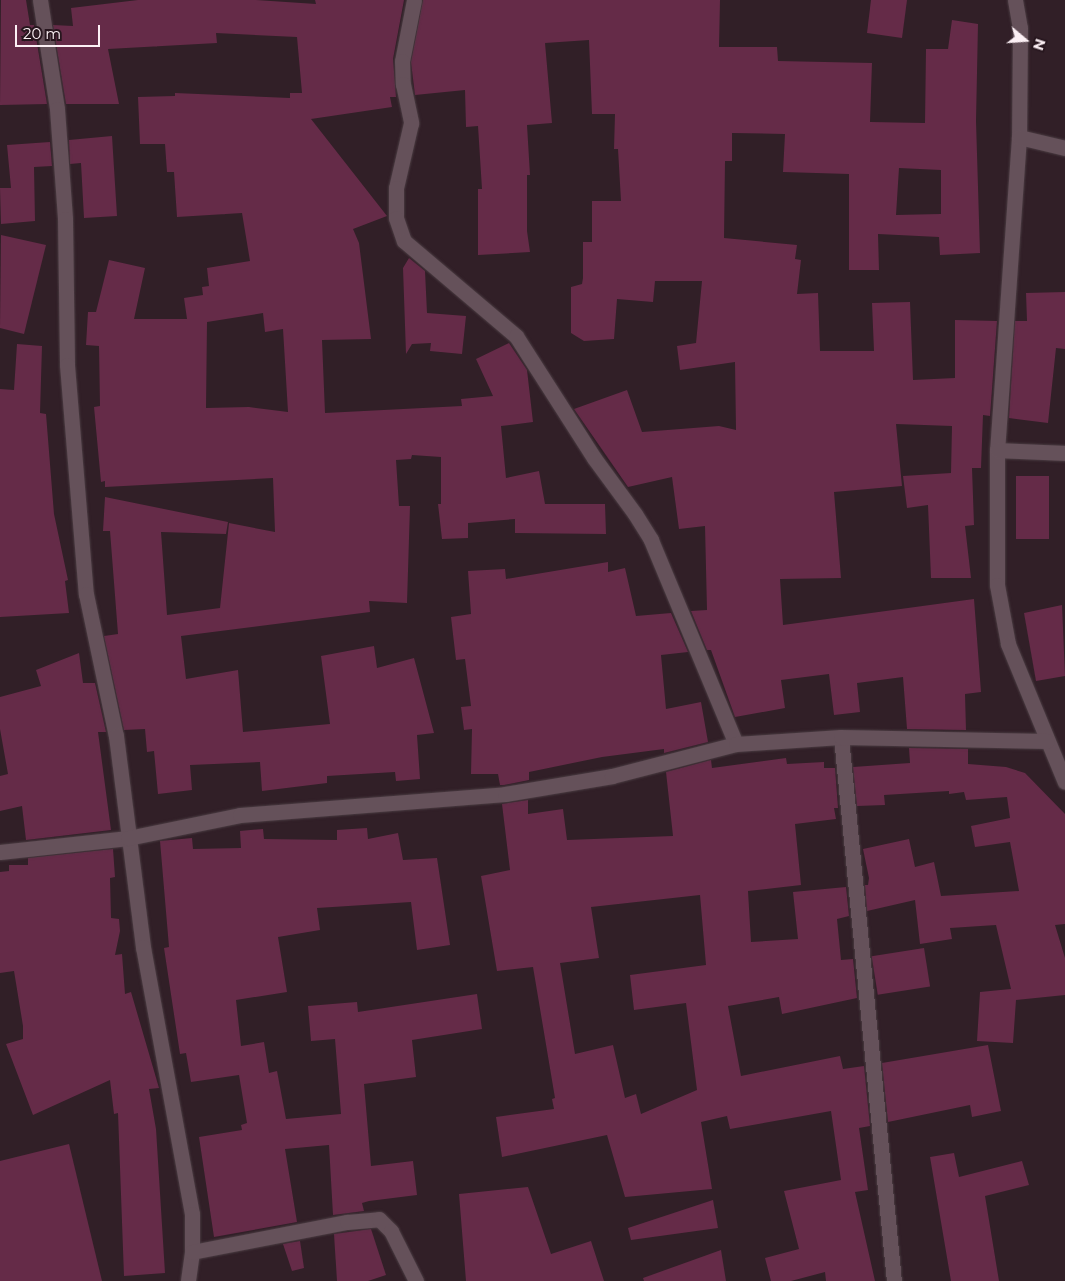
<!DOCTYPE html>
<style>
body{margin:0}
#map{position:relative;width:1065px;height:1281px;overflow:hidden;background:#311f27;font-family:Montserrat,sans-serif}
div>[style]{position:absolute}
.building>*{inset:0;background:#652b48;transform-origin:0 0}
.roads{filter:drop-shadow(0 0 1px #4a3c42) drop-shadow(0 0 1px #4a3c42)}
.street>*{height:15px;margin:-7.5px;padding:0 7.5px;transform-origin:7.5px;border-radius:7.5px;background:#65515a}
span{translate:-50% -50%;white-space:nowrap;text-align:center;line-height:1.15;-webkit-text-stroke:4.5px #27161e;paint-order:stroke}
.north{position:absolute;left:1000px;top:15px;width:50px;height:50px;-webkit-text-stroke:4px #27161e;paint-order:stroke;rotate:108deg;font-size:14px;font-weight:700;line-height:20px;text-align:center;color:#fcf0f5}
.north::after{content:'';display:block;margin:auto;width:18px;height:22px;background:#fcf0f5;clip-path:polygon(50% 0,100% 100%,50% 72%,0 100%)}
.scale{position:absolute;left:15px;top:25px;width:85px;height:22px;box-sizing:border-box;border:2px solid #fcf0f5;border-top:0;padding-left:6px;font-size:15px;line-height:18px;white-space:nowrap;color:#fcf0f5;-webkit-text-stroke:4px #27161e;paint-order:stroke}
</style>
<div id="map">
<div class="building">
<i style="clip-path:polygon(1px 0,26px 0,30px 25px,34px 25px,47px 104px,0 105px)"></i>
<i style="clip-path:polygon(evenodd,138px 0,256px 0,316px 4px,315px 0,404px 0,393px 59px,396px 97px,390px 97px,392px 107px,311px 119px,387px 216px,353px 229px,359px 243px,371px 339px,322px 340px,325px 413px,462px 406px,461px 399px,493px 396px,476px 359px,509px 343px,527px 370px,533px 422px,501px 426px,506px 478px,539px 471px,545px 504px,605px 504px,606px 534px,515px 533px,515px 519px,468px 523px,468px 538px,442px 539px,438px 504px,441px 504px,441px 457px,412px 455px,411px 459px,396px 460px,399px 506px,410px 506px,407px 603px,369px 601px,370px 612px,181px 636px,186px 679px,238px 670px,243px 732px,330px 724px,321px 656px,374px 646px,377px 668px,414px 658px,434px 733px,417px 735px,420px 779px,396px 781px,395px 772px,327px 776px,327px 783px,262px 791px,260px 762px,190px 765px,192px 790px,158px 794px,154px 751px,147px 752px,145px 729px,124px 730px,104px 636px,118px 634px,110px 531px,103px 531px,105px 497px,228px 522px,226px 534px,161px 532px,167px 615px,220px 608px,229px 523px,275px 532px,273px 478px,105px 487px,105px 481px,101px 482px,94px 407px,100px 406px,99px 346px,86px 345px,88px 312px,96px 312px,109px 260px,145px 268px,134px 319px,187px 319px,184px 298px,203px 295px,202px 287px,209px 286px,207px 268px,250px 261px,242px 213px,177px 217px,174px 172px,167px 172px,165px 144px,140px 144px,138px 97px,175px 96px,175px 93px,290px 98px,290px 93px,302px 93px,297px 37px,216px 33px,217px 43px,108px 49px,119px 104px,66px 104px,53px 25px,73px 26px,71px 8px,138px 0,263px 313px,265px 332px,283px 329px,288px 412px,249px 407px,206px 408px,207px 322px,263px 313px)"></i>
<i style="clip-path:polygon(evenodd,423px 0,720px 0,719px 47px,777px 47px,778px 61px,872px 63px,870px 122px,925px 123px,926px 49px,948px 49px,952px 20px,978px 24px,976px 121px,980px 253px,940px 255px,939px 237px,878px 234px,879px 270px,849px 270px,849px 174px,783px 172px,785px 134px,732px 133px,732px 161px,725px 161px,724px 238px,797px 245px,795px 259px,801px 260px,797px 294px,818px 293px,820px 351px,874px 351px,872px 303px,910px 302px,913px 380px,955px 378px,955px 320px,997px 321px,990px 416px,983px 415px,981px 468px,972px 468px,974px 525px,965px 526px,971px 578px,931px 578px,928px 505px,907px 508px,903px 476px,951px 473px,952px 426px,896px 424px,902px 486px,834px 492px,841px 578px,780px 579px,783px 625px,974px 599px,981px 692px,965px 694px,966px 730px,907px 729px,903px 677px,857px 683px,860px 712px,834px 715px,829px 674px,781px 680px,785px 708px,735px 717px,711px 650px,707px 650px,691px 611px,707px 610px,705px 526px,679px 529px,672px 477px,628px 487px,574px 409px,627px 390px,642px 432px,719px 426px,736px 430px,735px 362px,680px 370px,677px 346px,696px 343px,702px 281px,655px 281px,653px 302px,617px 299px,614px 339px,584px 341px,571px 333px,571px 287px,582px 284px,583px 278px,583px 242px,592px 242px,592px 201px,621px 201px,618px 149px,614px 149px,615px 114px,592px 114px,589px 40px,545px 43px,552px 123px,527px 125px,530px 175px,527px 175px,527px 231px,530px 252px,478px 255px,478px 189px,482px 189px,478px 126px,466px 127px,465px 90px,415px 95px,411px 62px,423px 0,899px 168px,941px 170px,941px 214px,896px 215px,899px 168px)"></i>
<i style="clip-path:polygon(871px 0,907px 0,902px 38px,867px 33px)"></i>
<i style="clip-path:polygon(112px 136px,117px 216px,84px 218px,81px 163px,70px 164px,69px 140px)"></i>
<i style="clip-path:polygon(50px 142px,52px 166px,34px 167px,35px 221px,1px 224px,0 188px,11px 188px,7px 145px)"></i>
<i style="clip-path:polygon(1px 235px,46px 245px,24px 334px,0 328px)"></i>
<i style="clip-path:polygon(409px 258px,425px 271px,427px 313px,466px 316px,462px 354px,430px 351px,431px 343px,412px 344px,406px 354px,403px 268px)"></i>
<i style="clip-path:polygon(1065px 292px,1065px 349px,1056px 348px,1048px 423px,1009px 418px,1015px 321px,1027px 321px,1026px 293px)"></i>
<i style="clip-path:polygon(17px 344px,42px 346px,40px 413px,46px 414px,54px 514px,68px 580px,65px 581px,69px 613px,0 617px,0 389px,14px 390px)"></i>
<i style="left:1016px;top:476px;width:33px;height:63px"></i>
<i style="clip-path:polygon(608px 562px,608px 572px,625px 568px,636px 616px,671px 613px,688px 652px,661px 655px,666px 709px,701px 702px,708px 742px,664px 753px,664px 749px,602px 757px,529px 772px,529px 780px,504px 785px,500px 785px,498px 774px,471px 774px,472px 729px,464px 730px,461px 707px,471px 706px,465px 659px,456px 660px,451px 617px,471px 614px,468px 571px,505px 569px,506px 579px)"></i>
<i style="clip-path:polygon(1062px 605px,1065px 676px,1036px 681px,1024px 613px)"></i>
<i style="clip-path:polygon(79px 653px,83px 683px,95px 683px,106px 732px,98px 732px,111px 830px,26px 840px,22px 806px,0 811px,0 776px,8px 774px,0 729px,0 697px,41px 686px,36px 670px)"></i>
<i style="clip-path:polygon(909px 748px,968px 749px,968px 764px,1006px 767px,1025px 773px,1065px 814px,1065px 924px,1055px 925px,1065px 958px,1065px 995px,1016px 1000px,1013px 1043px,977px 1041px,980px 992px,1011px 989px,996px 925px,950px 928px,952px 939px,920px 944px,915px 900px,867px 911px,865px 885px,868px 885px,869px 878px,863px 849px,909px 839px,915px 867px,934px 862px,941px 896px,1019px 891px,1010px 842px,975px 847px,971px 826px,1010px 818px,1007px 797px,966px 800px,964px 792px,949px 794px,949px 791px,884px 795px,885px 805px,857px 806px,853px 767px,910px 763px)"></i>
<i style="clip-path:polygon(evenodd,786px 758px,787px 764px,824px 762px,824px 768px,835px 768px,838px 808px,834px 808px,836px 819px,795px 824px,801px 885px,748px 891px,751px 942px,798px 939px,793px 892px,846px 887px,849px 916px,837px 919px,841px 960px,853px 959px,857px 998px,782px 1014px,779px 997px,728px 1006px,741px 1076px,840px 1056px,843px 1069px,864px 1066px,870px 1126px,859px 1128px,868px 1190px,855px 1192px,875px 1281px,826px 1281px,825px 1272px,791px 1281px,771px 1281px,765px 1258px,799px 1249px,784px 1191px,841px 1180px,831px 1111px,730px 1129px,727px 1116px,701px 1122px,712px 1189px,625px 1197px,607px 1135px,502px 1157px,496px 1117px,554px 1109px,552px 1099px,555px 1098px,533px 967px,497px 971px,481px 876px,510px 870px,502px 804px,528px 800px,528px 814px,563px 809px,567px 840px,673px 836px,666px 772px,711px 760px,712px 768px,786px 758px,700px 895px,706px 965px,630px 975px,634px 1010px,686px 1003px,697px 1090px,641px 1114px,636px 1094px,625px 1098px,613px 1045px,575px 1054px,560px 963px,599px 958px,591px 907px,700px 895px)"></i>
<i style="clip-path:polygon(367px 828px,368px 839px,398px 833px,403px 860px,437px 858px,450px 945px,417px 950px,411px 902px,317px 908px,320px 930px,278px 937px,287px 992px,236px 1000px,241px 1046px,264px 1042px,269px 1073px,277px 1071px,286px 1119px,341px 1114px,335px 1039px,311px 1041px,308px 1006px,357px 1002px,358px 1012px,477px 994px,482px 1029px,412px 1040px,416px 1077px,364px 1084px,371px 1166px,413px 1161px,417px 1195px,369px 1201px,362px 1203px,364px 1211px,333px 1215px,329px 1145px,285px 1149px,297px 1222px,214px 1237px,199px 1137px,242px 1130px,241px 1125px,247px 1123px,239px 1075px,191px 1082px,186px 1053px,180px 1054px,164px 948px,169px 947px,160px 841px,192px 838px,193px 849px,241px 848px,240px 831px,263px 829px,264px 839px,337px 840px,337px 830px)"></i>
<i style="clip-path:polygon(113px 849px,115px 877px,110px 878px,111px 918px,119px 919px,120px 931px,115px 955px,122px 954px,125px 994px,131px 992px,159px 1088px,149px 1089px,156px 1129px,165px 1273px,124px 1276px,118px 1113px,114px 1114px,110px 1080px,33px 1115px,6px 1044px,23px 1039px,23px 1026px,14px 971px,0 973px,0 872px,9px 871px,9px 865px,28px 865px,28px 858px)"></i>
<i style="left:924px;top:948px;width:39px;height:53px;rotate:81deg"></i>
<i style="clip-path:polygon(988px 1045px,1001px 1111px,972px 1117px,970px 1105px,888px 1122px,882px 1063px)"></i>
<i style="clip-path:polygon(69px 1144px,102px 1281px,0 1281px,0 1161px)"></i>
<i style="clip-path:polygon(954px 1153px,959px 1177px,1022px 1161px,1029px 1185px,985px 1196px,999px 1281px,951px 1281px,930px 1157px)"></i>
<i style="clip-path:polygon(528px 1187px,551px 1254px,591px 1241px,604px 1281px,466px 1281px,459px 1194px)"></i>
<i style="clip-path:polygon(713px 1200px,718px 1228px,631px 1240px,628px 1228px)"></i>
<i style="clip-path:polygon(371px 1229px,386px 1275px,368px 1281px,337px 1281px,334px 1234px)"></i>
<i style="clip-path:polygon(300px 1241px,304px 1268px,292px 1271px,283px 1244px)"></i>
<i style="clip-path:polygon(721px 1250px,726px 1281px,644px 1281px,643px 1278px)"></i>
</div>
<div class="roads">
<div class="street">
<i style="left:40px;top:0;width:110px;rotate:81.1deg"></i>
<i style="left:57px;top:109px;width:110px;rotate:85.8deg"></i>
<i style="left:65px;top:219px;width:146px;rotate:89.2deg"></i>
<i style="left:67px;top:365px;width:230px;rotate:85.3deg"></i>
<i style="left:86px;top:594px;width:145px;rotate:78.1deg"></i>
<i style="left:116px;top:736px;width:213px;rotate:82.7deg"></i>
<i style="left:143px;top:947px;width:271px;rotate:79.6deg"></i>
<i style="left:192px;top:1214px;width:38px;rotate:90deg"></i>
<i style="left:192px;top:1252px;width:29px;rotate:98deg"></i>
<i style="left:414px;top:0;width:62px;rotate:101.1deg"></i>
<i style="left:402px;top:61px;width:23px;rotate:88deg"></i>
<i style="left:403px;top:84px;width:40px;rotate:78deg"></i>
<i style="left:411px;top:123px;width:67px;rotate:103deg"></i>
<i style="left:396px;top:188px;width:30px;rotate:90deg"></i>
<i style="left:396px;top:218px;width:24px;rotate:71deg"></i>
<i style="left:404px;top:241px;width:147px;rotate:40.3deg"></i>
<i style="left:516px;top:336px;width:145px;rotate:57.4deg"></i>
<i style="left:594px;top:458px;width:69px;rotate:53.8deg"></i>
<i style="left:635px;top:514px;width:31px;rotate:58deg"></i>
<i style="left:651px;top:540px;width:221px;rotate:67.4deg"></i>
<i style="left:1015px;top:0;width:28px;rotate:80deg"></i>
<i style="left:1020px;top:28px;width:109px;rotate:90.5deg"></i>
<i style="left:1019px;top:137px;width:314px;rotate:94deg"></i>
<i style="left:997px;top:450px;width:135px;rotate:90deg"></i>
<i style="left:997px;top:585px;width:60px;rotate:79.4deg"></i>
<i style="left:1008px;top:644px;width:149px;rotate:67.6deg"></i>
<i style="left:1019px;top:137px;width:47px;rotate:13.4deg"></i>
<i style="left:997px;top:450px;width:68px;rotate:2.5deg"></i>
<i style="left:841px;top:737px;width:547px;rotate:84.44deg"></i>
<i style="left:0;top:852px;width:129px;rotate:-6.2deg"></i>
<i style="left:128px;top:838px;width:114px;rotate:-11.6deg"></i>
<i style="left:240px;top:815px;width:266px;rotate:-4.5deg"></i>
<i style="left:505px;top:794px;width:109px;rotate:-9.5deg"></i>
<i style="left:612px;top:776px;width:128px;rotate:-14.5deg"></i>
<i style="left:736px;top:744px;width:105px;rotate:-3.8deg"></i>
<i style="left:841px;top:737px;width:206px;rotate:1.1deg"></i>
<i style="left:192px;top:1252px;width:158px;rotate:-11deg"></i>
<i style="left:347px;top:1222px;width:32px;rotate:-5deg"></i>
<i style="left:379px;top:1219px;width:17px;rotate:45deg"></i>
<i style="left:391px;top:1231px;width:56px;rotate:63.4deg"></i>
</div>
</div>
<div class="north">N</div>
<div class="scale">20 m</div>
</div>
